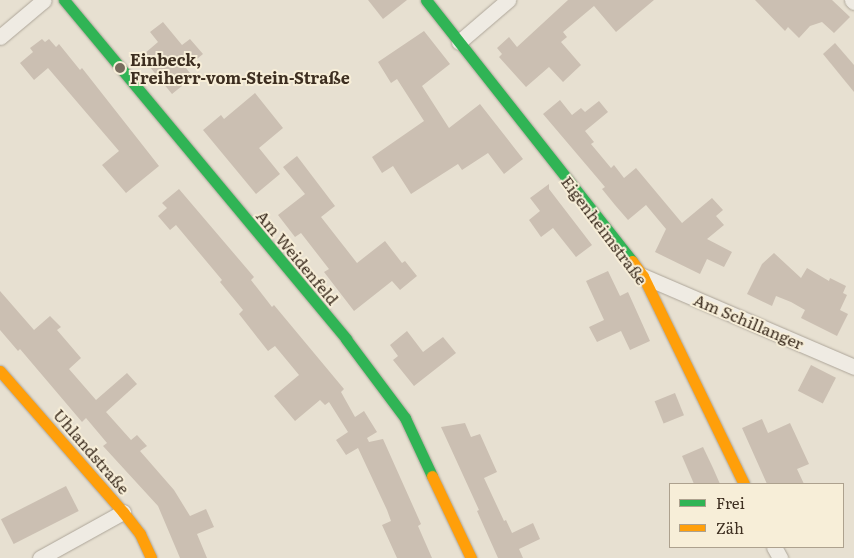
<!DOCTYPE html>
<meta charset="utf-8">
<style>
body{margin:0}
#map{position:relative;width:854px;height:558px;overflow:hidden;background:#e7e0d1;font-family:Literata,serif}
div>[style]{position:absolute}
.building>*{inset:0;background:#cbbfb2;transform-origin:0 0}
.roads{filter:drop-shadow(0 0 1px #ada599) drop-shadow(0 0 1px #ada599)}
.street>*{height:15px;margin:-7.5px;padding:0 7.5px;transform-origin:7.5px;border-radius:7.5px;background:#efebe3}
.fast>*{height:11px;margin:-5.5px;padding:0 5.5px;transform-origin:5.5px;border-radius:5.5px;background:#30b455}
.slow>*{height:11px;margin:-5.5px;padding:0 5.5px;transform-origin:5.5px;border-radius:5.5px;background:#ff9f0a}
.dots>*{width:14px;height:14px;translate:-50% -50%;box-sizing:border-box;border:2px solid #f7eed8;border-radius:50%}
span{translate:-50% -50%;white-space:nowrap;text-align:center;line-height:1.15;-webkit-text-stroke:4px #f7eed8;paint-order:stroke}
.poi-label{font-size:16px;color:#3d2e20;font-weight:700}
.left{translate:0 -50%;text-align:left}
.street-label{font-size:16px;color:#3d2e20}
.legend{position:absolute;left:669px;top:483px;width:175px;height:65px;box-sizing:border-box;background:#f7eed8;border:1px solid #ada18e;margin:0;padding:6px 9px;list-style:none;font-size:15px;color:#3d2e20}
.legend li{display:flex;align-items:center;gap:10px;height:25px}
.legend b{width:25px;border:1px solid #ada18e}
</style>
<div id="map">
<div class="building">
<i style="clip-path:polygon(368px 0,407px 0,383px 19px)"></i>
<i style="clip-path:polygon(568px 0,654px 0,616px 32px,594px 6px,563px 32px,567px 37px,561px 42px,581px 65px,563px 82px,549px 67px,526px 87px,499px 57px,502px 54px,497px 48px,509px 37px,517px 47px)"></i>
<i style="clip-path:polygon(755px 0,832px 0,850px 17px,834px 33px,822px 22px,810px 26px,799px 38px,788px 27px,785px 31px)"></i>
<i style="clip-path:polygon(163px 22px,182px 45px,190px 39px,203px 54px,186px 68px,193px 77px,172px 94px,145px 61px,148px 58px,144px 54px,158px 42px,150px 32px)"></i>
<i style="clip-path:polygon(424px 31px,450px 64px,422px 86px,449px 128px,480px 104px,523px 159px,504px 174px,488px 153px,462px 170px,458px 164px,411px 194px,393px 166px,382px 173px,372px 157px,424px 121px,397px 79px,391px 83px,378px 62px)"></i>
<i style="clip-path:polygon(42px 39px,45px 42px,49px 39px,56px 47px,59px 44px,80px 70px,82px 68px,159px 166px,126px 193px,102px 165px,119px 151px,48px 68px,34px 80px,20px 63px,33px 52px,30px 48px)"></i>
<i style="clip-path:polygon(835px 43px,854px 65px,854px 92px,823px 54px)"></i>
<i style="clip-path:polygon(255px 93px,283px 128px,259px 148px,280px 174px,256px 194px,203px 130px,221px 115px,224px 119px)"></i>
<i style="clip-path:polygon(560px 100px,572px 115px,581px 108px,585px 112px,599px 101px,608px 112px,585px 131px,594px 142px,591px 144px,611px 168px,614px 165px,624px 178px,636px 168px,682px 223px,712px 198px,723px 210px,716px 216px,724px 225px,707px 239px,732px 252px,724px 267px,707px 259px,700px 274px,655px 252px,666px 229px,646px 205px,628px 220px,615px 205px,602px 189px,605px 187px,543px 114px)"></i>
<i style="clip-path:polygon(297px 156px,335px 206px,321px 217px,357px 263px,385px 241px,402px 263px,405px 261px,417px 276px,400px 290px,392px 281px,354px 311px,324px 272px,329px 269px,301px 233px,295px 237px,278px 215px,305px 194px,283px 167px)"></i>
<i style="clip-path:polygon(549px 184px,549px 189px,592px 245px,576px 257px,553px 228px,541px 237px,529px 220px,540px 211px,530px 198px)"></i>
<i style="clip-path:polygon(179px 189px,254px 277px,251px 280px,272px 307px,274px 305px,344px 389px,341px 392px,355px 417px,364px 411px,377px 432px,367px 438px,369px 442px,383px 439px,421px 524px,418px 526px,432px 558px,397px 558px,382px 525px,391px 521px,387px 510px,358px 448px,346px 455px,336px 440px,348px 432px,329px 402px,325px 405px,320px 400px,295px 421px,274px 396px,299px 375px,275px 346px,268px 351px,239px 314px,243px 310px,220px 282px,222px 280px,176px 225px,170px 230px,158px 216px,167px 208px,162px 203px)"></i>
<i style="clip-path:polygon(774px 253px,801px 278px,807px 268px,829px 281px,830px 278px,846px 286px,843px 293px,847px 295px,840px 310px,848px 314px,837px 336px,801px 318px,805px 310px,791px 302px,776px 296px,772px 306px,747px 294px,762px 264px)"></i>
<i style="clip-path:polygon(608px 271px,620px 296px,628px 292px,650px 341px,630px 350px,621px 331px,597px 342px,589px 327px,604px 320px,586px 281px)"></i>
<i style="clip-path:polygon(0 291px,34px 330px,50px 316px,61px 327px,57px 330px,81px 358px,69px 369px,96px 400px,127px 373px,137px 384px,106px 412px,131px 440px,137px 435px,147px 446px,140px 451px,174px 490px,190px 516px,206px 509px,214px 527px,197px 534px,207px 558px,180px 558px,158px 506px,103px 446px,107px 443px,86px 418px,82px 422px,20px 349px,18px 351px,0 330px)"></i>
<i style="clip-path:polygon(407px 331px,423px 352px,443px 337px,456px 353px,414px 386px,393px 360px,398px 356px,390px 345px)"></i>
<i style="left:811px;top:365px;width:28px;height:29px;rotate:27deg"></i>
<i style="left:675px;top:393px;width:24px;height:22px;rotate:68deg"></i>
<i style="clip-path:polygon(762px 419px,768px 433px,790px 423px,809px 464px,797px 469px,804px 484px,767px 484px,742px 428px)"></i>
<i style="clip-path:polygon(465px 423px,471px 437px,480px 434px,497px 472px,484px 478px,504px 521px,506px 520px,512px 533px,533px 523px,540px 539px,519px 549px,523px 558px,498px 558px,477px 511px,479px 510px,441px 427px)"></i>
<i style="clip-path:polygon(703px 447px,713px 468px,720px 484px,694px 484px,682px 456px)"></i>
<i style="left:66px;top:486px;width:28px;height:73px;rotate:63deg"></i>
</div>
<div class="roads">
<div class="street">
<i style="left:852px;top:0;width:3px;rotate:45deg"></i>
<i style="left:0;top:37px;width:57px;rotate:-40.1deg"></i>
<i style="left:459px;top:42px;width:65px;rotate:-40.6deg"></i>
<i style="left:643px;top:276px;width:230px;rotate:23.3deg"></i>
<i style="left:774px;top:547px;width:13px;rotate:61deg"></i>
<i style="left:40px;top:558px;width:95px;rotate:-29deg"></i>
</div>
<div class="fast">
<i style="left:64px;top:0;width:441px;rotate:50.2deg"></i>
<i style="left:346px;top:339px;width:99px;rotate:53.2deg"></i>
<i style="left:405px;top:418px;width:64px;rotate:65deg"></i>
<i style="left:426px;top:0;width:333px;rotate:51.7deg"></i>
</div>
<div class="slow">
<i style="left:632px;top:261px;width:19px;rotate:54deg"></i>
<i style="left:643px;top:276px;width:231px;rotate:64.1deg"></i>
<i style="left:0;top:371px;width:187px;rotate:48.9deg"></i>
<i style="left:123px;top:512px;width:28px;rotate:52deg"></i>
<i style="left:140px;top:534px;width:26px;rotate:65deg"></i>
<i style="left:432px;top:476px;width:91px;rotate:64.6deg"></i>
</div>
</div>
<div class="dots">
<i style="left:120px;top:68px;background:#786c5e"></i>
</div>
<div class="poi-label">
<span class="left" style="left:130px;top:68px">Einbeck,<br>Freiherr-vom-Stein-Straße</span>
</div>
<div class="street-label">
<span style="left:605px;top:230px;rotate:53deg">Eigenheimstraße</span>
<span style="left:298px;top:257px;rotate:50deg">Am Weidenfeld</span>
<span style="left:749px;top:321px;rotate:23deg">Am Schillanger</span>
<span style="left:92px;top:451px;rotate:49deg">Uhlandstraße</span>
</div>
<ul class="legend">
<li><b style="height:6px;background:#30b455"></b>Frei</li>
<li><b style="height:6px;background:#ff9f0a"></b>Zäh</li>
</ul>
</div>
